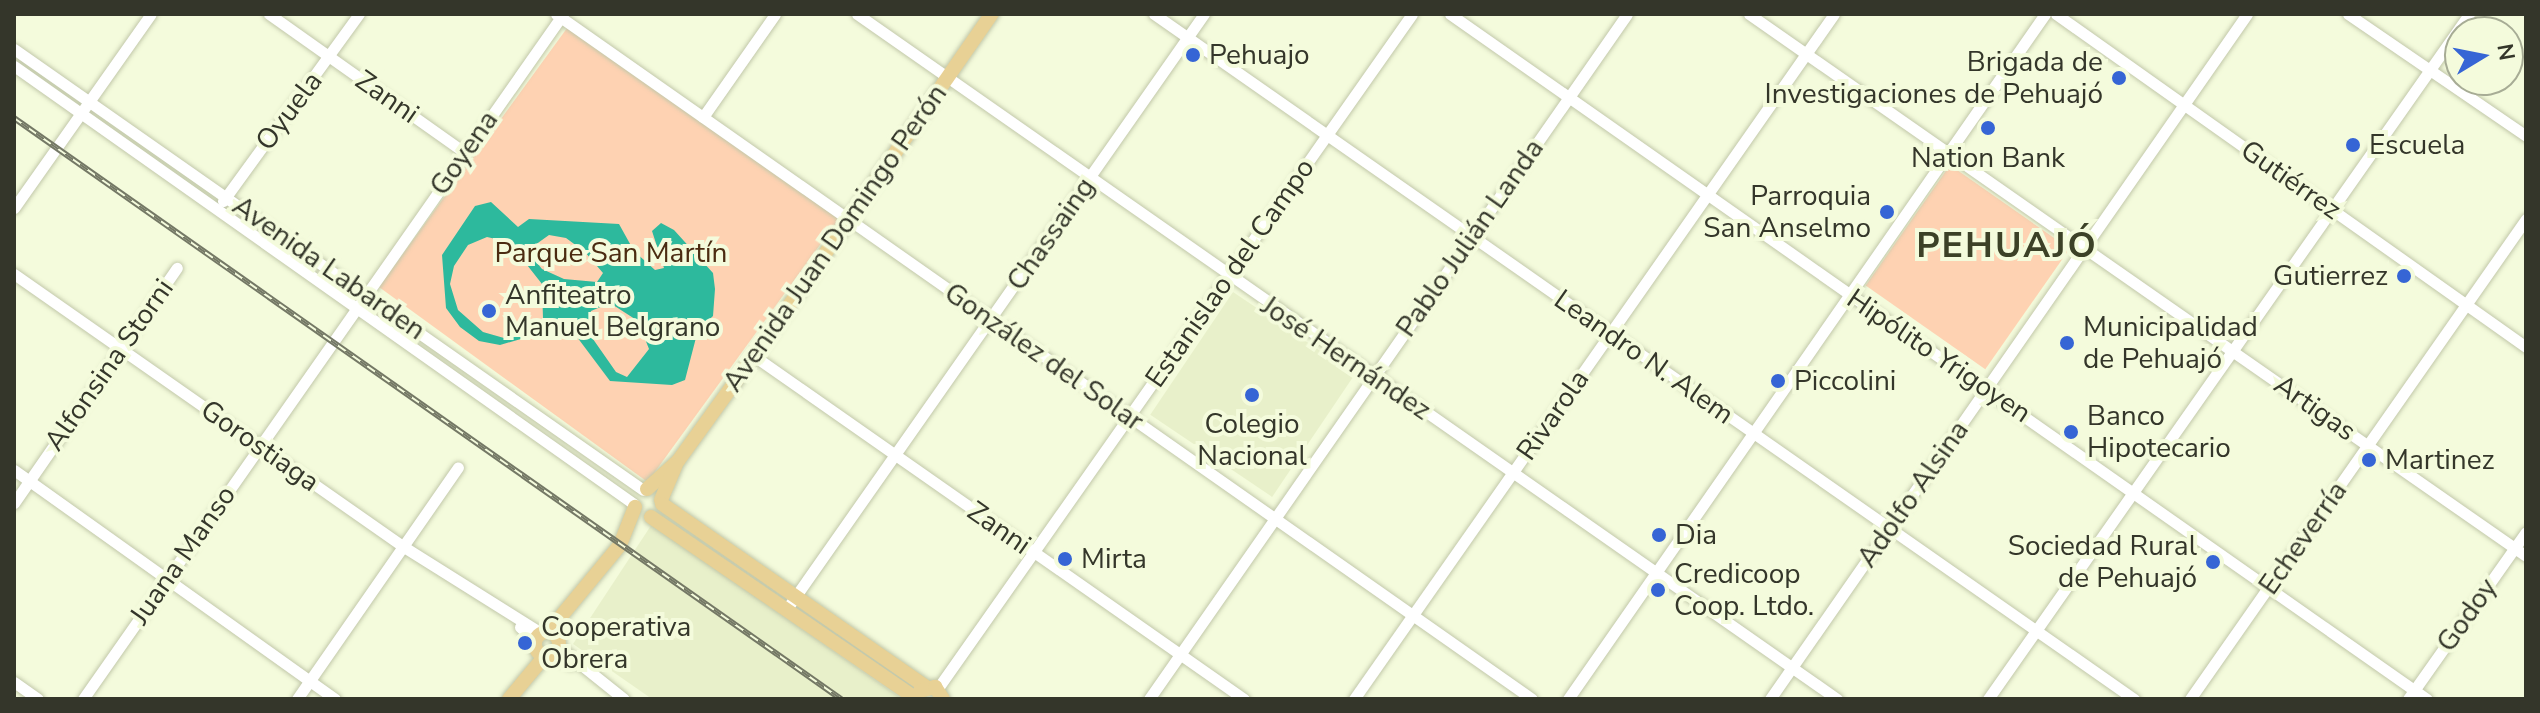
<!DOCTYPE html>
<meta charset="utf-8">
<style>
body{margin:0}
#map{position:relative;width:2540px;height:713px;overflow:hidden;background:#f4fbdc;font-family:"Nunito Sans",sans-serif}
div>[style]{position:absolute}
.built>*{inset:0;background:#e8f0ca;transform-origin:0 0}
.green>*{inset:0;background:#fed2b2;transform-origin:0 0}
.water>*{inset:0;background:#2db99d}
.roads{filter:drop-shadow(0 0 2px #c2c8aa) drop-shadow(0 0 2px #c2c8aa)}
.minor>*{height:11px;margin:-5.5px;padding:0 5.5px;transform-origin:5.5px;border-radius:5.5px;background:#fff}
.major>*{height:14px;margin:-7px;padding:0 7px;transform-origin:7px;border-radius:7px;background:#e8d195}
.major>.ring{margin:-7px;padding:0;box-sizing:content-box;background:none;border:14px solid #e8d195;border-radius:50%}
.rail>*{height:6px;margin-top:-3px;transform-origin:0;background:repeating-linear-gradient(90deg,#f4fbdc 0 9px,#747865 0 18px);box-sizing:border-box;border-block:2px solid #747865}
.dots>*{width:22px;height:22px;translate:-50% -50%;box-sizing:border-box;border:4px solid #f4fbdc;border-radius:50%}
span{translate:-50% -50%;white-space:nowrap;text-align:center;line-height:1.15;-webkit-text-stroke:8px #f4fbdc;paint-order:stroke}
.poi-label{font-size:28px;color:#34362a}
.left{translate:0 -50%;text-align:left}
.right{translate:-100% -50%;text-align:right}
.street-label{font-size:28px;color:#34362a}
.park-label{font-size:28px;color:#4b2b11}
.district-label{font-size:36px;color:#3c4127;font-weight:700;letter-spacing:2px}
.frame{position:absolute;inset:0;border:16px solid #34362a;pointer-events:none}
.north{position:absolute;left:2444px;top:16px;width:80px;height:80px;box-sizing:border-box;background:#f4fbdc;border:2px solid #a7ac95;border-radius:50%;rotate:80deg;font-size:22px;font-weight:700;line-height:32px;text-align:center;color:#34362a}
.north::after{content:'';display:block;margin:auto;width:28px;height:36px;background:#3665d5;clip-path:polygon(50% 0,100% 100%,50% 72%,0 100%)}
</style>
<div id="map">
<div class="built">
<i style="left:1233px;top:292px;width:147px;height:148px;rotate:34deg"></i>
<i style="clip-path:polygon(652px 524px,902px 699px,652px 699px,573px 644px)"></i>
</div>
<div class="green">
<i style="left:570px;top:24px;width:332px;height:325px;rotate:36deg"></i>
<i style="left:1950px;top:165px;width:146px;height:147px;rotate:35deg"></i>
</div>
<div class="water">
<i style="clip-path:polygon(evenodd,491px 202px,518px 227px,529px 219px,619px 224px,634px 251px,655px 270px,664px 268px,652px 231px,661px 223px,674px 230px,713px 273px,715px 289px,713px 316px,698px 330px,685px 380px,672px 385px,610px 381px,577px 337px,562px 327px,500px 345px,479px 341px,460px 327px,446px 308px,442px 255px,475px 206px,491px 202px,549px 235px,566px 238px,585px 252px,603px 273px,597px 282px,564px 279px,542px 269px,533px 258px,535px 245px,549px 235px,491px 202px,487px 237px,509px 242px,542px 284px,543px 319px,530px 332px,504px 338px,483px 332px,458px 310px,450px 284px,454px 266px,468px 245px,487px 237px,491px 202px,610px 303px,638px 321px,649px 349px,627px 377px,616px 372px,586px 329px,591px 311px,610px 303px)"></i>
</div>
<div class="roads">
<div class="minor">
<i style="left:269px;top:14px;width:240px;rotate:35.3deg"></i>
<i style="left:556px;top:14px;width:1192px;rotate:35.06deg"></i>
<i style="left:857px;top:14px;width:1196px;rotate:34.95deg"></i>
<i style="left:1154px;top:14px;width:1196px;rotate:34.95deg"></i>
<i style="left:1450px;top:14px;width:1193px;rotate:35.04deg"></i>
<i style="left:1749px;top:14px;width:947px;rotate:34.9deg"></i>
<i style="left:2056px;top:14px;width:576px;rotate:35.32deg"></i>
<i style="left:2348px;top:14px;width:216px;rotate:34.4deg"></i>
<i style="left:14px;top:49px;width:768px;rotate:35.03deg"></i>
<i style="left:14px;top:66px;width:759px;rotate:35.24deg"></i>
<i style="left:703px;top:117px;width:126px;rotate:-55deg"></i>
<i style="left:223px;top:201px;width:231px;rotate:-54deg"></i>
<i style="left:14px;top:208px;width:237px;rotate:-54.8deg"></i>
<i style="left:14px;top:274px;width:476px;rotate:35deg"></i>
<i style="left:404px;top:547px;width:162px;rotate:32.1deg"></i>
<i style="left:754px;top:356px;width:598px;rotate:34.99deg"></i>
<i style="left:14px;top:470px;width:394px;rotate:35.5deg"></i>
<i style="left:14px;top:503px;width:286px;rotate:-55.3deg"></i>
<i style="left:786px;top:610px;width:728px;rotate:-54.96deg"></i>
<i style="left:520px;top:627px;width:21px;rotate:43deg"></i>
<i style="left:559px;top:647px;width:83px;rotate:38.7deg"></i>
<i style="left:553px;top:655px;width:20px;rotate:27deg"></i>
<i style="left:14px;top:682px;width:29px;rotate:35deg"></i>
<i style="left:938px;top:688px;width:824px;rotate:-54.88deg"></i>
<i style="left:83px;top:699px;width:836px;rotate:-54.98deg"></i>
<i style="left:297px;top:699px;width:282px;rotate:-55.2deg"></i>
<i style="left:1149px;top:699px;width:835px;rotate:-55.09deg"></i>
<i style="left:1354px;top:699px;width:836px;rotate:-54.98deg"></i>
<i style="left:1568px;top:699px;width:835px;rotate:-55.15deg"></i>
<i style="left:1770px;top:699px;width:835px;rotate:-55.15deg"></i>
<i style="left:1988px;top:699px;width:837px;rotate:-54.92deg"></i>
<i style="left:2190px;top:699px;width:586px;rotate:-55.01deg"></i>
<i style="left:2408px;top:699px;width:204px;rotate:-54.8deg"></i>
</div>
<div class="major">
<i style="left:647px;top:489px;width:42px;rotate:-42.1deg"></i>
<i style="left:678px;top:461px;width:130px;rotate:-54.1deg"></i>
<i style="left:754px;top:356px;width:417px;rotate:-55.2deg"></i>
<i style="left:661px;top:500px;width:38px;rotate:-67deg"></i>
<i style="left:662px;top:504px;width:321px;rotate:34.7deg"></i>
<i style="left:651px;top:517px;width:322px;rotate:34.4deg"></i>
<i class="ring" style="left:535px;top:632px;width:10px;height:10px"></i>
<i style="left:548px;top:632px;width:113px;rotate:-50.4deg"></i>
<i style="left:620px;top:545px;width:41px;rotate:-68.5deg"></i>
<i style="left:920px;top:691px;width:16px;rotate:-15deg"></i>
<i style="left:935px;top:687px;width:14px;rotate:56deg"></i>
<i style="left:509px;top:699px;width:56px;rotate:-50.1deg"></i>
</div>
</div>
<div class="rail">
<i style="left:14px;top:118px;width:1011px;rotate:35.09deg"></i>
</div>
<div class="dots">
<i style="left:1193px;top:55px;background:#3665d5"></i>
<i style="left:2119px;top:78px;background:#3665d5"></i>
<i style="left:1988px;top:128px;background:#3665d5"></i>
<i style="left:2353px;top:145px;background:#3665d5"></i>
<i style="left:1887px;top:212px;background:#3665d5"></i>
<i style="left:2404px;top:276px;background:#3665d5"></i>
<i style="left:489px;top:311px;background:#3665d5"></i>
<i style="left:2067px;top:343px;background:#3665d5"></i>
<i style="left:1778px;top:381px;background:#3665d5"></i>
<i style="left:1252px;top:395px;background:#3665d5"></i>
<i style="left:2071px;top:432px;background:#3665d5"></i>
<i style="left:2369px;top:460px;background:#3665d5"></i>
<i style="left:1659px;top:535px;background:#3665d5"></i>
<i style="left:1065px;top:559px;background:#3665d5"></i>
<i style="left:2213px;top:562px;background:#3665d5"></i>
<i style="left:1658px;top:590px;background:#3665d5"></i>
<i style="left:525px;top:643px;background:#3665d5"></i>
</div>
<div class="poi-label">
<span class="left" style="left:1209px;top:55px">Pehuajo</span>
<span class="right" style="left:2103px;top:78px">Brigada de<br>Investigaciones de Pehuajó</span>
<span class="left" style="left:2369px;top:145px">Escuela</span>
<span style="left:1988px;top:158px">Nation Bank</span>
<span class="right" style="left:1871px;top:212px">Parroquia<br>San Anselmo</span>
<span class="right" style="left:2388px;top:276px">Gutierrez</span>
<span class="left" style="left:505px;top:311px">Anfiteatro<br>Manuel Belgrano</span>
<span class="left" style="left:2083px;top:343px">Municipalidad<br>de Pehuajó</span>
<span class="left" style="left:1794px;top:381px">Piccolini</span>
<span class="left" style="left:2087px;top:432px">Banco<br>Hipotecario</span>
<span style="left:1252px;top:440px">Colegio<br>Nacional</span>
<span class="left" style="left:2385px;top:460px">Martinez</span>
<span class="left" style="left:1675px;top:535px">Dia</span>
<span class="right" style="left:2197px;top:562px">Sociedad Rural<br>de Pehuajó</span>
<span class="left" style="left:1081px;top:559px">Mirta</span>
<span class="left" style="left:1674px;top:590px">Credicoop<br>Coop. Ltdo.</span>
<span class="left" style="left:541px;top:643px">Cooperativa<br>Obrera</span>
</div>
<div class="street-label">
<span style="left:387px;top:97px;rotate:35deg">Zanni</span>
<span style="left:289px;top:111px;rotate:-53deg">Oyuela</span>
<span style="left:464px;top:153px;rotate:-55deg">Goyena</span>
<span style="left:2291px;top:180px;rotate:35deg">Gutiérrez</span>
<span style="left:1051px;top:234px;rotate:-55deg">Chassaing</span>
<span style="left:835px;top:238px;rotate:-55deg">Avenida Juan Domingo Perón</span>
<span style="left:1470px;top:238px;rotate:-55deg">Pablo Julián Landa</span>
<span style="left:329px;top:268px;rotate:35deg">Avenida Labarden</span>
<span style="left:1230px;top:273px;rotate:-55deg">Estanislao del Campo</span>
<span style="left:1939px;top:356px;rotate:34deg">Hipólito Yrigoyen</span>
<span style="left:1044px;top:357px;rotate:35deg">González del Solar</span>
<span style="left:1644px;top:357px;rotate:35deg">Leandro N. Alem</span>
<span style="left:1346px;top:358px;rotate:34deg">José Hernández</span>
<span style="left:109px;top:365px;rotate:-55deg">Alfonsina Storni</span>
<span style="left:2315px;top:408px;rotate:35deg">Artigas</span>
<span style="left:1553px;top:415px;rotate:-55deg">Rivarola</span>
<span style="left:260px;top:446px;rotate:35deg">Gorostiaga</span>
<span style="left:1913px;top:494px;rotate:-55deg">Adolfo Alsina</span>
<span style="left:999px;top:528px;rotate:35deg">Zanni</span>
<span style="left:2303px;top:538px;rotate:-55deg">Echeverría</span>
<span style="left:183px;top:555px;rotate:-55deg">Juana Manso</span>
<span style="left:2467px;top:615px;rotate:-55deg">Godoy</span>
</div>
<div class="park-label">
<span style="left:611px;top:253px">Parque San Martín</span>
</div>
<div class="district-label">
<span style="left:2007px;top:246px">PEHUAJÓ</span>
</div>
<div class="frame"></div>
<div class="north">N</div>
</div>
